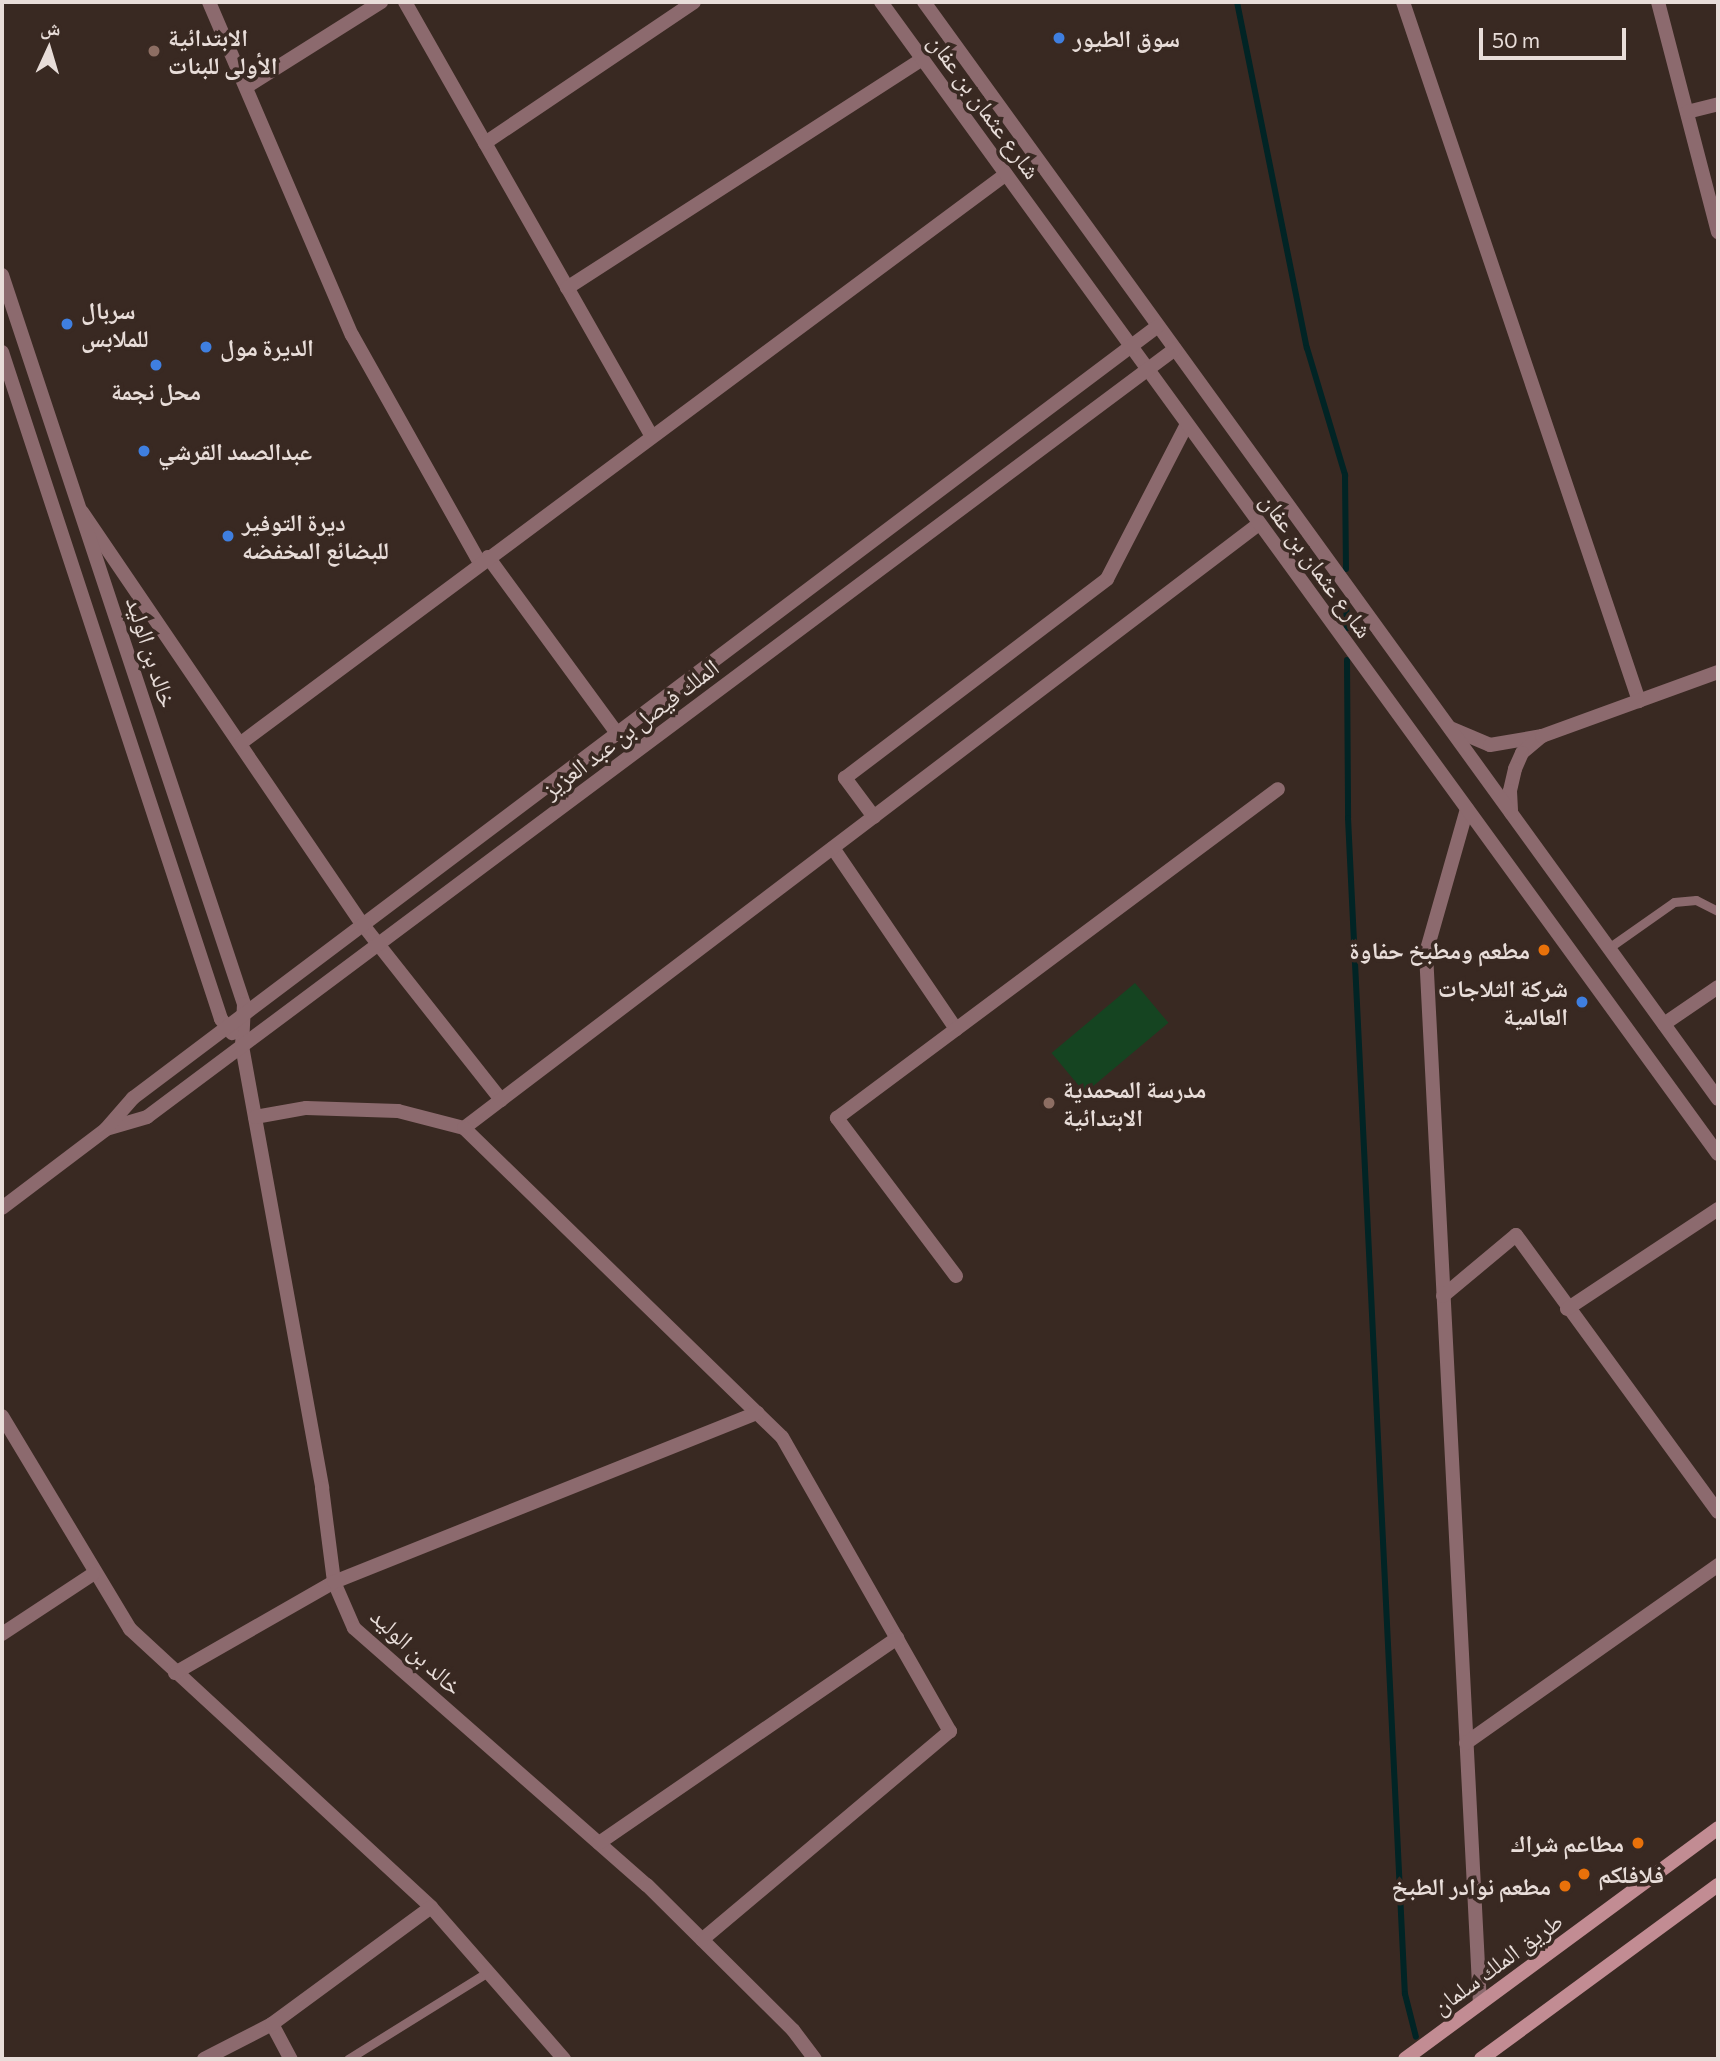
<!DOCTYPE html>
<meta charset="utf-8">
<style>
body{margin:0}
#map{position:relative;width:1720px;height:2061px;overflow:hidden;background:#392922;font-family:Commissioner,"Noto Naskh Arabic",sans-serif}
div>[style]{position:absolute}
.green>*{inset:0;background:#154421;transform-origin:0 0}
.stream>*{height:6px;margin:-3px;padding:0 3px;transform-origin:3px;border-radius:3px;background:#012425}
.service>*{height:9px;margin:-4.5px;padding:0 4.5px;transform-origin:4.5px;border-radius:4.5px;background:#8c6a6e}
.minor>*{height:14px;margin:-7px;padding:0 7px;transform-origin:7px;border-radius:7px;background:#8c6a6e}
.tertiary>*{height:14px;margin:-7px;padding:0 7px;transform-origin:7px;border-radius:7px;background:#8c6a6e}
.secondary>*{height:14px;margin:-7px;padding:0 7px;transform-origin:7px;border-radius:7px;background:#c28c93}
.dots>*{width:19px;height:19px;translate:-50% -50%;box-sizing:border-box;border:4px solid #392922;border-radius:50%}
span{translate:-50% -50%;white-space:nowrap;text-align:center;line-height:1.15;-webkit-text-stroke:7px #392922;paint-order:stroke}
.poi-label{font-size:24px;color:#e8ddd9;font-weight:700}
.left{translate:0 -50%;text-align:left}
.right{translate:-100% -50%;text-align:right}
.street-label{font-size:24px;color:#e8ddd9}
.frame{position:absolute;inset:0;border:4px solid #e8ddd9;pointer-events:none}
.north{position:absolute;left:14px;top:14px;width:70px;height:70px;-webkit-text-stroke:5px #392922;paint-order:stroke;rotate:4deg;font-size:19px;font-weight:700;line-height:28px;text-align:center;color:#e8ddd9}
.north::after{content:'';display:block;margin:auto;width:24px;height:32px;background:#e8ddd9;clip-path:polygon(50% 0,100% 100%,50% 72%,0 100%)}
.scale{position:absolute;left:1479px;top:28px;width:147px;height:32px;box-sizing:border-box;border:4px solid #e8ddd9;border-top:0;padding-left:9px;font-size:21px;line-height:24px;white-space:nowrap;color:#e8ddd9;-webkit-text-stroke:5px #392922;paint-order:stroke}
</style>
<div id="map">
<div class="green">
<i style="left:1135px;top:983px;width:52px;height:109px;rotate:50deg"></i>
</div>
<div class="stream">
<i style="left:1237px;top:2px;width:353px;rotate:78.6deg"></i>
<i style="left:1307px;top:348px;width:133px;rotate:73.3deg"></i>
<i style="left:1345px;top:475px;width:94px;rotate:89.4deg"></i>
<i style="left:1346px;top:601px;width:27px;rotate:88deg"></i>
<i style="left:1347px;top:660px;width:158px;rotate:89.6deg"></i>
<i style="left:1348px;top:818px;width:1177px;rotate:87.23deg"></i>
<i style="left:1405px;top:1994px;width:44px;rotate:75.7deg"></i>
</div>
<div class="service">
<i style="left:1610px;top:947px;width:78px;rotate:-35.1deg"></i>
<i style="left:1674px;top:902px;width:22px;rotate:-5deg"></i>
<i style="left:1696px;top:900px;width:25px;rotate:27deg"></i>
<i style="left:348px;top:2059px;width:165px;rotate:-31.9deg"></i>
</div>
<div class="minor">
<i style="left:209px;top:2px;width:362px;rotate:66.8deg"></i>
<i style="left:352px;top:335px;width:261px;rotate:60.7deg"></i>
<i style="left:405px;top:2px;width:499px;rotate:60.4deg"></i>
<i style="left:1403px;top:2px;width:738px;rotate:71.34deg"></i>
<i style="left:1658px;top:2px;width:238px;rotate:75.4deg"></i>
<i style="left:246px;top:87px;width:160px;rotate:-32.2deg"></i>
<i style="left:1687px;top:112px;width:32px;rotate:-14deg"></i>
<i style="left:485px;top:143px;width:252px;rotate:-34deg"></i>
<i style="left:567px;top:288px;width:423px;rotate:-32.8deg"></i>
<i style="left:82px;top:512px;width:500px;rotate:55.8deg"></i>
<i style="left:363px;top:925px;width:223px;rotate:51.7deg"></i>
<i style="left:488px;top:557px;width:218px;rotate:53.8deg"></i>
<i style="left:1450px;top:728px;width:43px;rotate:23deg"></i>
<i style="left:1490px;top:745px;width:53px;rotate:-9.8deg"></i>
<i style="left:1542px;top:736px;width:26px;rotate:140deg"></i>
<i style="left:1522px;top:753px;width:17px;rotate:114deg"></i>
<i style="left:1515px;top:769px;width:23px;rotate:103deg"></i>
<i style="left:1510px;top:791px;width:22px;rotate:87deg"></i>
<i style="left:1542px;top:736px;width:187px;rotate:-20deg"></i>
<i style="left:241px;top:743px;width:953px;rotate:-36.64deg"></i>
<i style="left:1467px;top:809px;width:150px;rotate:105.9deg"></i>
<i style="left:1426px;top:953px;width:1052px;rotate:87.06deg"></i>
<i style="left:874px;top:817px;width:49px;rotate:-126.6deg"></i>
<i style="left:845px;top:778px;width:329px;rotate:-37.2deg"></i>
<i style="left:1107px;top:579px;width:174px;rotate:-62.7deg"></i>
<i style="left:833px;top:848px;width:219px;rotate:55.8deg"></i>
<i style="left:1664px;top:1024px;width:65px;rotate:-34.4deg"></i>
<i style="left:242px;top:1046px;width:449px;rotate:79.7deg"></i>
<i style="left:322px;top:1488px;width:95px;rotate:82.7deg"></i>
<i style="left:334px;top:1582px;width:50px;rotate:66.5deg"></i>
<i style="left:354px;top:1628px;width:390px;rotate:41.3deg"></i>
<i style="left:647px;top:1885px;width:206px;rotate:44.8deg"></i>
<i style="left:793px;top:2030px;width:36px;rotate:53deg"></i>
<i style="left:255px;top:1117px;width:52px;rotate:-10deg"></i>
<i style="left:306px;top:1108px;width:92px;rotate:1.9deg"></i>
<i style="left:398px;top:1111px;width:68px;rotate:14.4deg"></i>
<i style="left:464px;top:1128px;width:998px;rotate:-37.23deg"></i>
<i style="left:464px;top:1128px;width:443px;rotate:44.2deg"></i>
<i style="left:782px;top:1437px;width:339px;rotate:60.3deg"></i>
<i style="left:950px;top:1731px;width:324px;rotate:139.9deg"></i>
<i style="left:956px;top:1276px;width:198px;rotate:-127deg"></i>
<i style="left:837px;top:1118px;width:550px;rotate:-36.72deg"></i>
<i style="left:1443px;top:1296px;width:95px;rotate:-39.9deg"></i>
<i style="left:1516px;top:1235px;width:343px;rotate:53.9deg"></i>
<i style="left:1567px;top:1309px;width:181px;rotate:-33.5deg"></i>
<i style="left:2px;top:1416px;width:249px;rotate:59deg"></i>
<i style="left:130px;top:1629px;width:410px;rotate:42.7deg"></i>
<i style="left:431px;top:1907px;width:202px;rotate:48.8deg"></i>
<i style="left:2px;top:1634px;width:109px;rotate:-33.4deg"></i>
<i style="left:175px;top:1673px;width:183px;rotate:-29.8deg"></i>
<i style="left:334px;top:1582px;width:456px;rotate:-21.8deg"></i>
<i style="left:1466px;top:1743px;width:309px;rotate:-35.2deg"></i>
<i style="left:599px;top:1843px;width:362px;rotate:-34.5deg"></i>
<i style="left:272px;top:2024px;width:40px;rotate:62deg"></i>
<i style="left:204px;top:2059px;width:76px;rotate:-27.2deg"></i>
<i style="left:272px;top:2024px;width:197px;rotate:-36.3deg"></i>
</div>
<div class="tertiary">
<i style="left:881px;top:2px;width:1424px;rotate:54deg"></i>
<i style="left:924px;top:2px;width:1354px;rotate:54.1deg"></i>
<i style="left:2px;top:275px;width:768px;rotate:71.64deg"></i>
<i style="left:244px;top:1004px;width:42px;rotate:92.7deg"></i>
<i style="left:2px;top:352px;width:702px;rotate:71.82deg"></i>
<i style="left:221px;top:1019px;width:18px;rotate:52deg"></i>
<i style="left:106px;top:1129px;width:43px;rotate:-16.3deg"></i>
<i style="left:147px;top:1117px;width:1283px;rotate:-36.76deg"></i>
<i style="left:2px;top:1208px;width:129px;rotate:-37.1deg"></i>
<i style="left:105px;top:1130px;width:43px;rotate:-48.8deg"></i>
<i style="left:133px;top:1098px;width:1283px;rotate:-36.99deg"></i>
</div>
<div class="secondary">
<i style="left:1405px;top:2059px;width:389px;rotate:-36.4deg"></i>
<i style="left:1481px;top:2059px;width:294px;rotate:-36.3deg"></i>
</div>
<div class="dots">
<i style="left:1059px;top:38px;background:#3f7fe0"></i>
<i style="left:154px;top:51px;background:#8d6e63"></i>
<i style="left:67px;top:324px;background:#3f7fe0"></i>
<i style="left:206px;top:347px;background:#3f7fe0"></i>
<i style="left:156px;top:365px;background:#3f7fe0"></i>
<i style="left:144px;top:451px;background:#3f7fe0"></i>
<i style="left:228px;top:536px;background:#3f7fe0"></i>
<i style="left:1544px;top:950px;background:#e8710a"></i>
<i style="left:1582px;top:1002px;background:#3f7fe0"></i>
<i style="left:1049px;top:1103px;background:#8d6e63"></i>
<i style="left:1638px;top:1843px;background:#e8710a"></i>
<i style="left:1584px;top:1874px;background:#e8710a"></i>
<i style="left:1565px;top:1886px;background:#e8710a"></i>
</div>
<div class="poi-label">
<span class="left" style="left:168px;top:51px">الابتدائية<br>الأولى للبنات</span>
<span class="left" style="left:1073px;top:38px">سوق الطيور</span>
<span class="left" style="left:81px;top:324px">سربال<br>للملابس</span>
<span class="left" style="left:220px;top:347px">الديرة مول</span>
<span style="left:156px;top:391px">محل نجمة</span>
<span class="left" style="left:158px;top:451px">عبدالصمد القرشي</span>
<span class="left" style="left:242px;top:536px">ديرة التوفير<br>للبضائع المخفضه</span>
<span class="right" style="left:1530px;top:950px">مطعم ومطبخ حفاوة</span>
<span class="right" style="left:1568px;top:1002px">شركة الثلاجات<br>العالمية</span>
<span class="left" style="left:1063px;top:1103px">مدرسة المحمدية<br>الابتدائية</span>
<span class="right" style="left:1624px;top:1843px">مطاعم شراك</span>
<span class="left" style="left:1598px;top:1874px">فلافلكم</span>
<span class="right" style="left:1551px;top:1886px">مطعم نوادر الطبخ</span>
</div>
<div class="street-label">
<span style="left:985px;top:106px;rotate:54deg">شارع عثمان بن عفان</span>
<span style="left:1317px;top:565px;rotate:54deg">شارع عثمان بن عفان</span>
<span style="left:152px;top:652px;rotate:72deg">خالد بن الوليد</span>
<span style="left:630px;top:728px;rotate:-37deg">الملك فيصل بن عبد العزيز</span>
<span style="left:417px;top:1651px;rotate:43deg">خالد بن الوليد</span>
<span style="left:1497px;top:1963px;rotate:-36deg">طريق الملك سلمان</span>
</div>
<div class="frame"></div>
<div class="north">ش</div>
<div class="scale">50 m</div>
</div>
